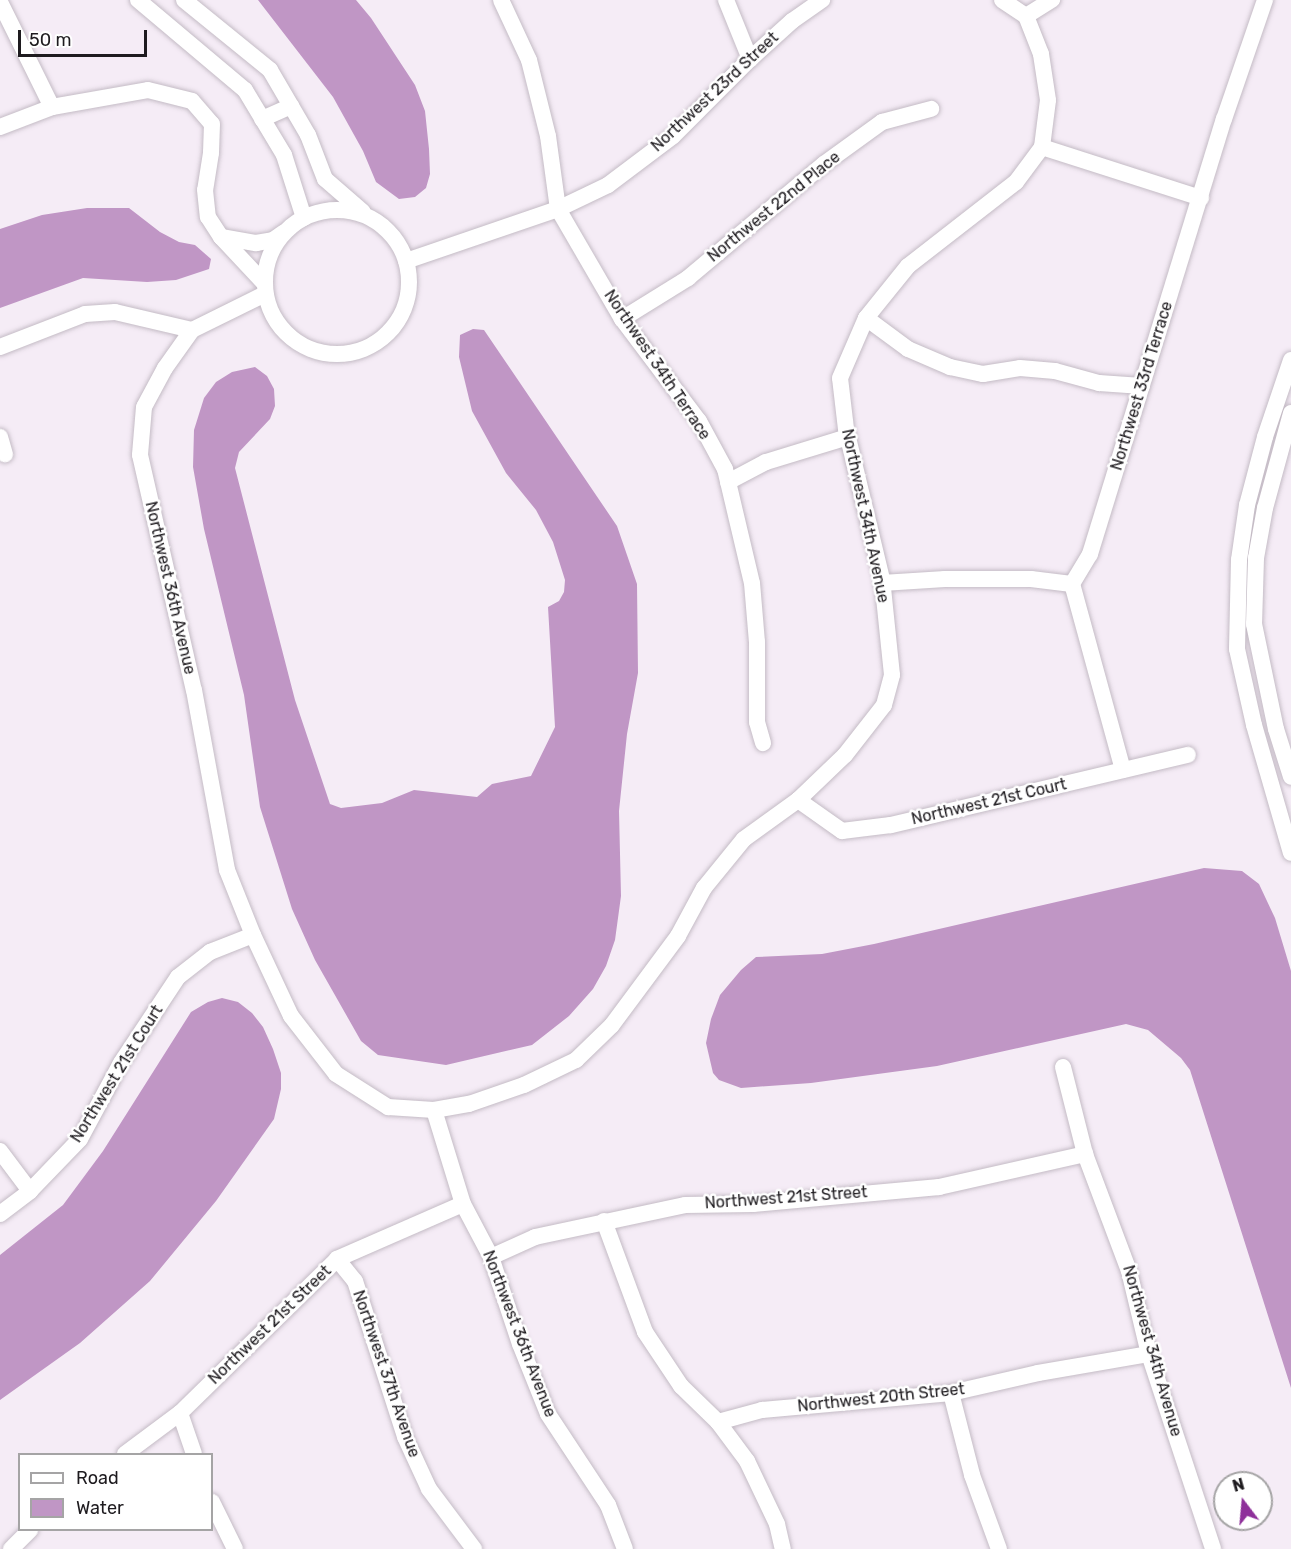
<!DOCTYPE html>
<style>
body{margin:0}
#map{position:relative;width:1291px;height:1549px;overflow:hidden;background:#f5ecf6;font-family:Rubik,sans-serif}
div>[style]{position:absolute}
.water>*{inset:0;background:#c096c5}
.roads{filter:drop-shadow(0 0 2px #c4bbc5) drop-shadow(0 0 2px #c4bbc5)}
.minor>*{height:16px;margin:-8px;padding:0 8px;transform-origin:8px;border-radius:8px;background:#fff}
.minor>.ring{margin:-8px;padding:0;box-sizing:content-box;background:none;border:16px solid #fff;border-radius:50%}
span{translate:-50% -50%;white-space:nowrap;text-align:center;line-height:1.15;-webkit-text-stroke:5px #fff;paint-order:stroke}
.street-label{font-size:16px;color:#1e1b1f}
.legend{position:absolute;left:18px;top:1453px;width:195px;height:78px;box-sizing:border-box;background:#fff;border:2px solid #a5a4a5;margin:0;padding:8px 10px;list-style:none;font-size:18px;color:#1e1b1f}
.legend li{display:flex;align-items:center;gap:12px;height:30px}
.legend b{width:30px;border:2px solid #a5a4a5}
.north{position:absolute;left:1213px;top:1471px;width:60px;height:60px;box-sizing:border-box;background:#fff;border:2px solid #a5a4a5;border-radius:50%;rotate:344deg;font-size:16px;font-weight:700;line-height:24px;text-align:center;color:#1e1b1f}
.north::after{content:'';display:block;margin:auto;width:21px;height:27px;background:#8e309a;clip-path:polygon(50% 0,100% 100%,50% 72%,0 100%)}
.scale{position:absolute;left:18px;top:30px;width:129px;height:27px;box-sizing:border-box;border:3px solid #1e1b1f;border-top:0;padding-left:8px;font-size:18px;line-height:21px;white-space:nowrap;color:#1e1b1f;-webkit-text-stroke:4px #fff;paint-order:stroke}
</style>
<div id="map">
<div class="water">
<i style="clip-path:polygon(258px 0,356px 0,371px 18px,415px 85px,425px 111px,429px 149px,430px 174px,426px 188px,415px 197px,399px 199px,376px 182px,363px 151px,333px 97px)"></i>
<i style="clip-path:polygon(87px 208px,129px 208px,160px 232px,179px 242px,195px 245px,211px 259px,209px 269px,176px 280px,147px 282px,83px 278px,0 308px,0 229px,42px 215px)"></i>
<i style="clip-path:polygon(473px 329px,484px 330px,617px 526px,637px 584px,638px 673px,627px 734px,619px 811px,621px 896px,615px 940px,606px 966px,593px 989px,569px 1016px,532px 1045px,446px 1065px,378px 1055px,361px 1041px,315px 960px,292px 909px,260px 807px,244px 695px,204px 529px,193px 467px,194px 430px,204px 398px,216px 382px,232px 372px,255px 367px,267px 376px,274px 389px,275px 406px,270px 419px,239px 452px,235px 468px,295px 700px,330px 804px,341px 808px,382px 803px,414px 790px,477px 797px,492px 784px,531px 776px,555px 727px,548px 607px,559px 601px,564px 592px,565px 580px,553px 542px,536px 510px,506px 473px,472px 411px,459px 357px,460px 335px)"></i>
<i style="clip-path:polygon(1204px 868px,1242px 871px,1259px 884px,1275px 918px,1291px 971px,1291px 1388px,1190px 1070px,1181px 1058px,1148px 1030px,1126px 1024px,937px 1066px,811px 1083px,741px 1088px,719px 1080px,713px 1073px,706px 1043px,711px 1019px,720px 995px,741px 970px,756px 957px,822px 954px,874px 944px)"></i>
<i style="clip-path:polygon(222px 998px,238px 1002px,252px 1013px,263px 1027px,273px 1049px,281px 1073px,281px 1089px,274px 1119px,216px 1201px,150px 1281px,80px 1343px,0 1400px,0 1255px,63px 1205px,103px 1151px,191px 1012px,208px 1002px)"></i>
</div>
<div class="roads">
<div class="minor">
<i style="left:138px;top:0;width:140px;rotate:40.1deg"></i>
<i style="left:245px;top:90px;width:76px;rotate:59deg"></i>
<i style="left:284px;top:155px;width:66px;rotate:72.4deg"></i>
<i style="left:184px;top:0;width:111px;rotate:39.1deg"></i>
<i style="left:270px;top:70px;width:75px;rotate:59.7deg"></i>
<i style="left:308px;top:135px;width:47px;rotate:68.9deg"></i>
<i style="left:325px;top:179px;width:50px;rotate:41deg"></i>
<i style="left:501px;top:0;width:66px;rotate:65deg"></i>
<i style="left:529px;top:60px;width:78px;rotate:76deg"></i>
<i style="left:548px;top:136px;width:74px;rotate:82.2deg"></i>
<i style="left:558px;top:209px;width:127px;rotate:59.8deg"></i>
<i style="left:622px;top:319px;width:128px;rotate:53deg"></i>
<i style="left:699px;top:421px;width:55px;rotate:61.6deg"></i>
<i style="left:725px;top:469px;width:117px;rotate:76.7deg"></i>
<i style="left:752px;top:583px;width:59px;rotate:85.2deg"></i>
<i style="left:757px;top:642px;width:80px;rotate:90deg"></i>
<i style="left:757px;top:722px;width:22px;rotate:74deg"></i>
<i style="left:726px;top:0;width:64px;rotate:67.9deg"></i>
<i style="left:1002px;top:0;width:29px;rotate:34deg"></i>
<i style="left:1026px;top:16px;width:31px;rotate:-32deg"></i>
<i style="left:0;top:2px;width:117px;rotate:63.7deg"></i>
<i style="left:262px;top:119px;width:32px;rotate:-24deg"></i>
<i style="left:0;top:127px;width:56px;rotate:-21deg"></i>
<i style="left:52px;top:107px;width:97px;rotate:-10deg"></i>
<i style="left:148px;top:90px;width:45px;rotate:14deg"></i>
<i style="left:192px;top:101px;width:30px;rotate:49deg"></i>
<i style="left:212px;top:124px;width:29px;rotate:92deg"></i>
<i style="left:211px;top:153px;width:37px;rotate:99deg"></i>
<i style="left:205px;top:190px;width:27px;rotate:84deg"></i>
<i style="left:208px;top:217px;width:24px;rotate:57deg"></i>
<i style="left:221px;top:237px;width:63px;rotate:46.9deg"></i>
<i style="left:1042px;top:147px;width:167px;rotate:17.8deg"></i>
<i class="ring" style="left:265px;top:210px;width:128px;height:128px"></i>
<i style="left:221px;top:237px;width:36px;rotate:10deg"></i>
<i style="left:256px;top:243px;width:17px;rotate:-10deg"></i>
<i style="left:273px;top:240px;width:12px;rotate:-35deg"></i>
<i style="left:406px;top:261px;width:161px;rotate:-18.9deg"></i>
<i style="left:558px;top:209px;width:55px;rotate:-25.6deg"></i>
<i style="left:608px;top:185px;width:81px;rotate:-37deg"></i>
<i style="left:673px;top:136px;width:109px;rotate:-45deg"></i>
<i style="left:750px;top:59px;width:57px;rotate:-42.1deg"></i>
<i style="left:792px;top:21px;width:37px;rotate:-35deg"></i>
<i style="left:265px;top:294px;width:81px;rotate:153.7deg"></i>
<i style="left:192px;top:330px;width:47px;rotate:125.4deg"></i>
<i style="left:165px;top:368px;width:44px;rotate:118.3deg"></i>
<i style="left:144px;top:407px;width:48px;rotate:94.8deg"></i>
<i style="left:140px;top:455px;width:241px;rotate:77.1deg"></i>
<i style="left:194px;top:690px;width:183px;rotate:79.6deg"></i>
<i style="left:227px;top:870px;width:70px;rotate:68.2deg"></i>
<i style="left:253px;top:935px;width:89px;rotate:64.9deg"></i>
<i style="left:291px;top:1016px;width:73px;rotate:52.2deg"></i>
<i style="left:336px;top:1074px;width:62px;rotate:32.4deg"></i>
<i style="left:388px;top:1107px;width:46px;rotate:3.7deg"></i>
<i style="left:434px;top:1110px;width:36px;rotate:-10deg"></i>
<i style="left:469px;top:1104px;width:58px;rotate:-19.1deg"></i>
<i style="left:524px;top:1085px;width:58px;rotate:-25.7deg"></i>
<i style="left:576px;top:1060px;width:50px;rotate:-44.2deg"></i>
<i style="left:612px;top:1025px;width:111px;rotate:-53.4deg"></i>
<i style="left:678px;top:936px;width:55px;rotate:-61.6deg"></i>
<i style="left:704px;top:888px;width:63px;rotate:-50.8deg"></i>
<i style="left:744px;top:839px;width:67px;rotate:-35.8deg"></i>
<i style="left:798px;top:800px;width:65px;rotate:-43.8deg"></i>
<i style="left:845px;top:755px;width:63px;rotate:-52deg"></i>
<i style="left:884px;top:705px;width:31px;rotate:-75deg"></i>
<i style="left:892px;top:675px;width:97px;rotate:-95.9deg"></i>
<i style="left:882px;top:579px;width:154px;rotate:-103.5deg"></i>
<i style="left:846px;top:429px;width:51px;rotate:-96.7deg"></i>
<i style="left:840px;top:378px;width:65px;rotate:-66.6deg"></i>
<i style="left:866px;top:318px;width:67px;rotate:-51.1deg"></i>
<i style="left:908px;top:266px;width:137px;rotate:-37.9deg"></i>
<i style="left:1016px;top:182px;width:44px;rotate:-53.4deg"></i>
<i style="left:1042px;top:147px;width:47px;rotate:-82.7deg"></i>
<i style="left:1048px;top:100px;width:47px;rotate:-98.7deg"></i>
<i style="left:1041px;top:54px;width:41px;rotate:-111.5deg"></i>
<i style="left:866px;top:318px;width:52px;rotate:36.4deg"></i>
<i style="left:908px;top:349px;width:46px;rotate:23.2deg"></i>
<i style="left:950px;top:367px;width:34px;rotate:12deg"></i>
<i style="left:983px;top:374px;width:37px;rotate:-9deg"></i>
<i style="left:1020px;top:368px;width:35px;rotate:5deg"></i>
<i style="left:1055px;top:371px;width:46px;rotate:15.3deg"></i>
<i style="left:1099px;top:383px;width:43px;rotate:4deg"></i>
<i style="left:622px;top:319px;width:78px;rotate:-31.8deg"></i>
<i style="left:688px;top:278px;width:177px;rotate:-40deg"></i>
<i style="left:824px;top:164px;width:72px;rotate:-35.9deg"></i>
<i style="left:882px;top:122px;width:51px;rotate:-14.9deg"></i>
<i style="left:0;top:347px;width:91px;rotate:-21.2deg"></i>
<i style="left:85px;top:314px;width:30px;rotate:-4deg"></i>
<i style="left:115px;top:312px;width:79px;rotate:13.2deg"></i>
<i style="left:1291px;top:360px;width:81px;rotate:108.7deg"></i>
<i style="left:1265px;top:437px;width:70px;rotate:104.8deg"></i>
<i style="left:1247px;top:505px;width:56px;rotate:98.3deg"></i>
<i style="left:1239px;top:560px;width:89px;rotate:91.3deg"></i>
<i style="left:1237px;top:649px;width:78px;rotate:77.4deg"></i>
<i style="left:1254px;top:725px;width:133px;rotate:73.9deg"></i>
<i style="left:1291px;top:413px;width:98px;rotate:105.3deg"></i>
<i style="left:1265px;top:508px;width:51px;rotate:100.2deg"></i>
<i style="left:1256px;top:558px;width:66px;rotate:91.7deg"></i>
<i style="left:1254px;top:624px;width:107px;rotate:78.2deg"></i>
<i style="left:1276px;top:729px;width:50px;rotate:72.6deg"></i>
<i style="left:0;top:437px;width:18px;rotate:74deg"></i>
<i style="left:728px;top:482px;width:43px;rotate:-27.8deg"></i>
<i style="left:766px;top:462px;width:86px;rotate:-17deg"></i>
<i style="left:882px;top:583px;width:63px;rotate:-3.6deg"></i>
<i style="left:945px;top:579px;width:86px"></i>
<i style="left:1031px;top:579px;width:41px;rotate:7deg"></i>
<i style="left:1123px;top:770px;width:193px;rotate:-105.3deg"></i>
<i style="left:1072px;top:584px;width:35px;rotate:-59deg"></i>
<i style="left:1090px;top:554px;width:455px;rotate:-72.9deg"></i>
<i style="left:1224px;top:119px;width:126px;rotate:-71deg"></i>
<i style="left:798px;top:800px;width:54px;rotate:35.2deg"></i>
<i style="left:842px;top:831px;width:49px;rotate:-7deg"></i>
<i style="left:891px;top:825px;width:305px;rotate:-13.3deg"></i>
<i style="left:1063px;top:1067px;width:90px;rotate:75.8deg"></i>
<i style="left:1085px;top:1154px;width:125px;rotate:69.4deg"></i>
<i style="left:1129px;top:1271px;width:85px;rotate:76.5deg"></i>
<i style="left:1149px;top:1354px;width:205px;rotate:71.8deg"></i>
<i style="left:434px;top:1110px;width:98px;rotate:72.9deg"></i>
<i style="left:463px;top:1204px;width:60px;rotate:62.2deg"></i>
<i style="left:491px;top:1257px;width:92px;rotate:71.6deg"></i>
<i style="left:520px;top:1344px;width:75px;rotate:68.2deg"></i>
<i style="left:548px;top:1414px;width:109px;rotate:56.6deg"></i>
<i style="left:608px;top:1505px;width:47px;rotate:68.9deg"></i>
<i style="left:0;top:1151px;width:50px;rotate:53.1deg"></i>
<i style="left:0;top:1214px;width:38px;rotate:-37deg"></i>
<i style="left:30px;top:1191px;width:72px;rotate:-46.1deg"></i>
<i style="left:80px;top:1139px;width:86px;rotate:-61.7deg"></i>
<i style="left:121px;top:1063px;width:103px;rotate:-56.5deg"></i>
<i style="left:178px;top:977px;width:41px;rotate:-38deg"></i>
<i style="left:210px;top:952px;width:46px;rotate:-21.6deg"></i>
<i style="left:604px;top:1221px;width:118px;rotate:69.7deg"></i>
<i style="left:645px;top:1332px;width:65px;rotate:56.3deg"></i>
<i style="left:681px;top:1386px;width:52px;rotate:44.2deg"></i>
<i style="left:718px;top:1422px;width:49px;rotate:53.4deg"></i>
<i style="left:747px;top:1461px;width:70px;rotate:64.5deg"></i>
<i style="left:777px;top:1524px;width:26px;rotate:77deg"></i>
<i style="left:491px;top:1257px;width:48px;rotate:-24.4deg"></i>
<i style="left:535px;top:1237px;width:153px;rotate:-12deg"></i>
<i style="left:685px;top:1205px;width:68px;rotate:-0.8deg"></i>
<i style="left:753px;top:1204px;width:187px;rotate:-5.2deg"></i>
<i style="left:939px;top:1187px;width:150px;rotate:-12.7deg"></i>
<i style="left:337px;top:1259px;width:28px;rotate:51deg"></i>
<i style="left:355px;top:1281px;width:164px;rotate:72.2deg"></i>
<i style="left:405px;top:1437px;width:57px;rotate:65.2deg"></i>
<i style="left:429px;top:1489px;width:75px;rotate:53.1deg"></i>
<i style="left:951px;top:1393px;width:85px;rotate:75.6deg"></i>
<i style="left:972px;top:1475px;width:79px;rotate:70deg"></i>
<i style="left:180px;top:1413px;width:43px;rotate:71.1deg"></i>
<i style="left:718px;top:1422px;width:46px;rotate:-15.3deg"></i>
<i style="left:762px;top:1410px;width:190px;rotate:-5.1deg"></i>
<i style="left:951px;top:1393px;width:89px;rotate:-12.9deg"></i>
<i style="left:1038px;top:1373px;width:113px;rotate:-9.7deg"></i>
<i style="left:125px;top:1454px;width:69px;rotate:-36.7deg"></i>
<i style="left:180px;top:1413px;width:220px;rotate:-44.4deg"></i>
<i style="left:337px;top:1259px;width:137px;rotate:-23.6deg"></i>
<i style="left:212px;top:1502px;width:52px;rotate:63.9deg"></i>
<i style="left:11px;top:1549px;width:27px;rotate:-45deg"></i>
</div>
</div>
<div class="street-label">
<span style="left:715px;top:92px;rotate:-43deg">Northwest 23rd Street</span>
<span style="left:774px;top:207px;rotate:-39deg">Northwest 22nd Place</span>
<span style="left:657px;top:365px;rotate:56deg">Northwest 34th Terrace</span>
<span style="left:1142px;top:386px;rotate:-73deg">Northwest 33rd Terrace</span>
<span style="left:865px;top:516px;rotate:78deg">Northwest 34th Avenue</span>
<span style="left:170px;top:588px;rotate:77deg">Northwest 36th Avenue</span>
<span style="left:989px;top:802px;rotate:-13deg">Northwest 21st Court</span>
<span style="left:117px;top:1074px;rotate:-58deg">Northwest 21st Court</span>
<span style="left:786px;top:1198px;rotate:-4deg">Northwest 21st Street</span>
<span style="left:270px;top:1325px;rotate:-44deg">Northwest 21st Street</span>
<span style="left:519px;top:1334px;rotate:69deg">Northwest 36th Avenue</span>
<span style="left:1152px;top:1351px;rotate:74deg">Northwest 34th Avenue</span>
<span style="left:386px;top:1374px;rotate:71deg">Northwest 37th Avenue</span>
<span style="left:881px;top:1398px;rotate:-6deg">Northwest 20th Street</span>
</div>
<ul class="legend">
<li><b style="height:8px;background:#fff"></b>Road</li>
<li><b style="height:16px;background:#c096c5"></b>Water</li>
</ul>
<div class="north">N</div>
<div class="scale">50 m</div>
</div>
